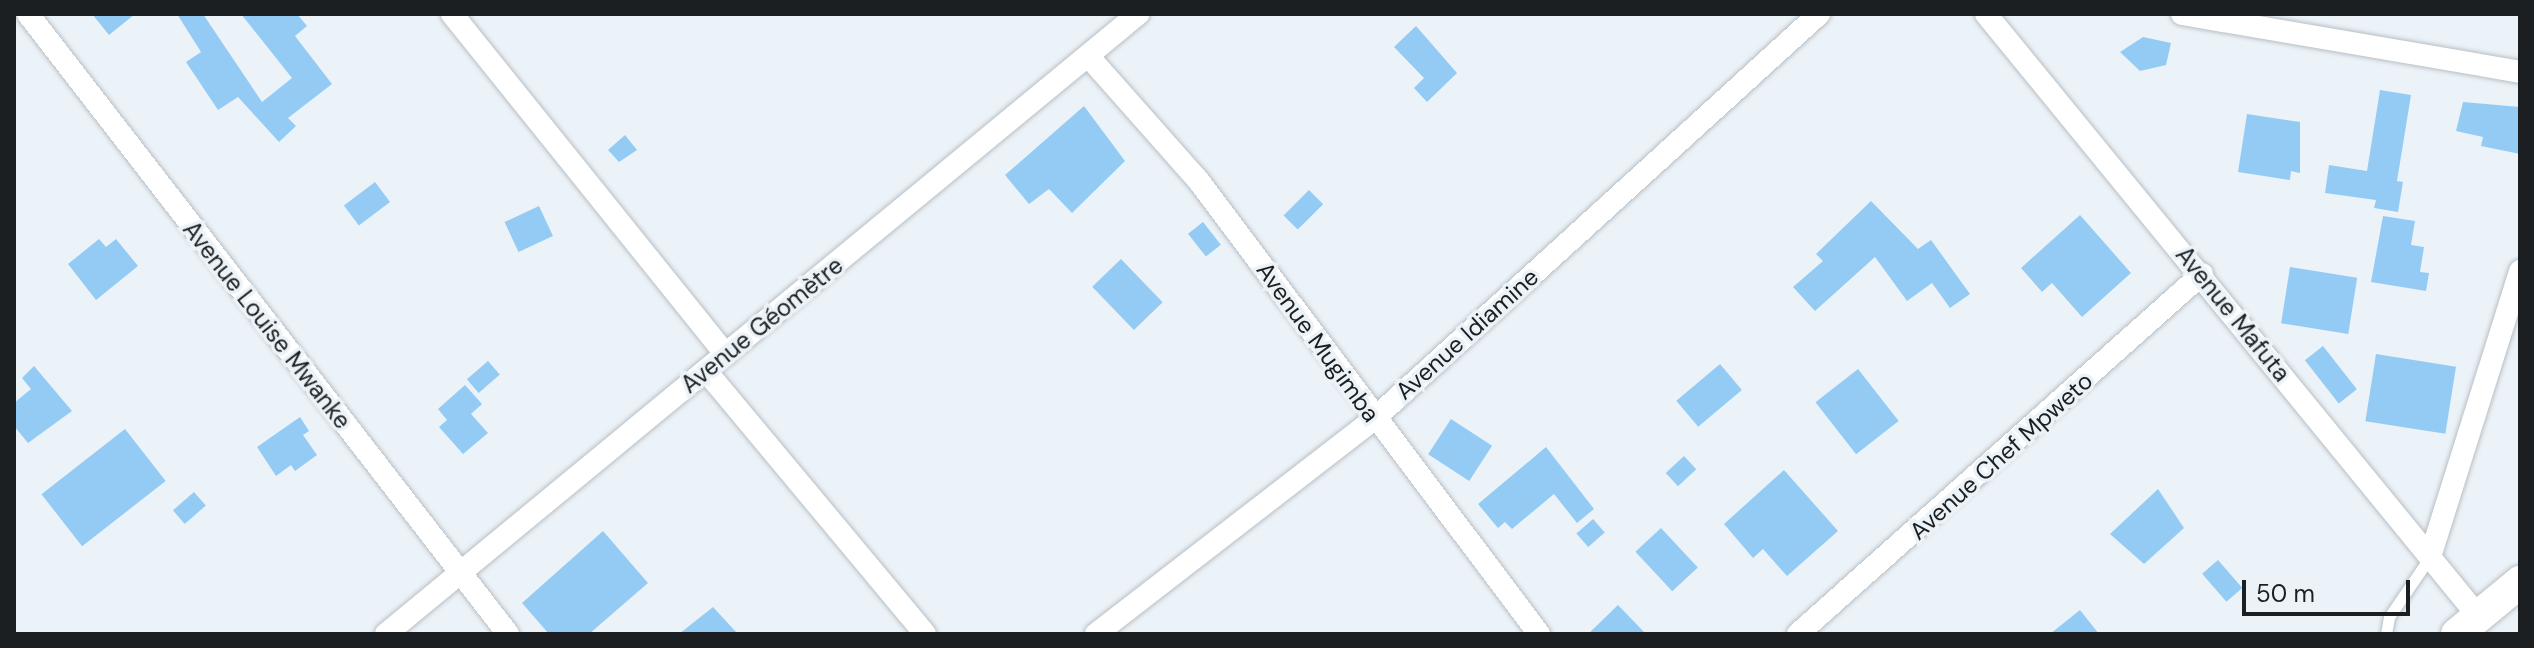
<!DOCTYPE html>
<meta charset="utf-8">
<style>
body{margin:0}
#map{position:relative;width:2534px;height:648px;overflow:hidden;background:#ecf3f8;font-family:"DM Sans",sans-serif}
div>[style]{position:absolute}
.building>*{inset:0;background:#94cbf5;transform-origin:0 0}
.roads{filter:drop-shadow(0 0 2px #b8bfc4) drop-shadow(0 0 2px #b8bfc4)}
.lane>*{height:11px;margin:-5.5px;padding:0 5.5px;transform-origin:5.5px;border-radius:5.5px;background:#fff}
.street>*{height:22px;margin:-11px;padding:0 11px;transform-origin:11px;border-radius:11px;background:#fff}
.secondary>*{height:32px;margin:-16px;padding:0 16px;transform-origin:16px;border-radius:16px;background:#fff}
span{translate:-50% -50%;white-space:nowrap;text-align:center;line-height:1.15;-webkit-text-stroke:7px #ecf3f8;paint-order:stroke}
.street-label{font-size:24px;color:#1c1f21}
.frame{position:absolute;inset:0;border:16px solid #1c1f21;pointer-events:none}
.scale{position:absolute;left:2242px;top:580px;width:168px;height:36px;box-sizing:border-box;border:4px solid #1c1f21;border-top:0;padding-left:10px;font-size:24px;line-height:28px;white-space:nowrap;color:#1c1f21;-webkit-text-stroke:6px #ecf3f8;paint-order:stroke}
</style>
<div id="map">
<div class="building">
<i style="clip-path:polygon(92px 14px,135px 14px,109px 35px)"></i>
<i style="clip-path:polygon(177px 14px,203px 14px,262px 102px,292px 78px,241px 14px,297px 14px,307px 26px,295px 36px,332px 84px,288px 118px,296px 126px,279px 142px,238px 97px,218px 110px,186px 62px,201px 52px)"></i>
<i style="clip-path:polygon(1416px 26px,1457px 73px,1427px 102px,1414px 88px,1424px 78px,1394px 47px)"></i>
<i style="clip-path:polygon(2143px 37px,2171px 43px,2166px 65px,2140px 71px,2120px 52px)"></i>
<i style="clip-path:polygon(2380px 90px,2411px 95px,2397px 181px,2403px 182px,2398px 212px,2374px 208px,2376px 200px,2325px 193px,2329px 165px,2367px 171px)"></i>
<i style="clip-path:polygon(2463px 102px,2520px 107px,2520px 154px,2481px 146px,2483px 137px,2456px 131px)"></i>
<i style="clip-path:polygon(1084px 106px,1125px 161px,1072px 213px,1049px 189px,1029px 204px,1005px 175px)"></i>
<i style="clip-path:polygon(2247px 114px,2300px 122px,2300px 173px,2291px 171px,2290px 180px,2238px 172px)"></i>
<i style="clip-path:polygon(625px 135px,637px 150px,619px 162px,608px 150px)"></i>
<i style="left:375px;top:182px;width:25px;height:39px;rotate:53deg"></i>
<i style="left:1309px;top:190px;width:20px;height:36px;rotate:45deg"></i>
<i style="clip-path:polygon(1871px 201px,1918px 249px,1931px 240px,1970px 294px,1950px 308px,1932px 283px,1907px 301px,1875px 257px,1815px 311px,1793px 287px,1823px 261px,1816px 254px)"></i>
<i style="left:539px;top:206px;width:33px;height:38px;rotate:65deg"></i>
<i style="clip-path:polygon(2080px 215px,2131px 273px,2082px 317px,2052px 283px,2042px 292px,2021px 268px)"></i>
<i style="clip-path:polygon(2383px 216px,2415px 221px,2411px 245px,2424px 247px,2420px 272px,2429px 273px,2426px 291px,2371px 282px)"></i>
<i style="left:1203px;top:222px;width:29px;height:19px;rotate:52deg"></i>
<i style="clip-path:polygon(99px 239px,106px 247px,116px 239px,138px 266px,96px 300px,68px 264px)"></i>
<i style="left:1121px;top:259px;width:60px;height:40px;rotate:46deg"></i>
<i style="left:2290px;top:267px;width:68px;height:57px;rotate:9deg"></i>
<i style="left:2323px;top:346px;width:55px;height:23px;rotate:52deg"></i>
<i style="left:2376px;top:354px;width:81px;height:68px;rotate:9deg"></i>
<i style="left:488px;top:361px;width:18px;height:28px;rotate:49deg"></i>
<i style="left:1720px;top:364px;width:34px;height:57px;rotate:50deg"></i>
<i style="clip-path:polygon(34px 366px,72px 411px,28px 443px,14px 426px,14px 403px,31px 389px,22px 378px)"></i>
<i style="left:1858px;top:369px;width:66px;height:54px;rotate:52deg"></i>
<i style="clip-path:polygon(465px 385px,482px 404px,471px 414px,488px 433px,463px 454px,439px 427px,447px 420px,438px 409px)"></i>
<i style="clip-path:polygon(300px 417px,309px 431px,303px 435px,317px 455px,295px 471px,291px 465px,276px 476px,257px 447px)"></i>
<i style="left:1451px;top:419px;width:49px;height:42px;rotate:33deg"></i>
<i style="left:125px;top:429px;width:66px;height:106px;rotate:52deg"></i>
<i style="clip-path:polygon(1546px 447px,1594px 509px,1577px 523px,1554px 494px,1512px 529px,1505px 522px,1498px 528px,1478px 504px)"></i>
<i style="left:1684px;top:456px;width:18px;height:25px;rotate:47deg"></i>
<i style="clip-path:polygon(1784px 470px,1838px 531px,1787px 576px,1763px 549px,1753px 558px,1724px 524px)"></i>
<i style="clip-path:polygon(2158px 489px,2184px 528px,2144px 564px,2110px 534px)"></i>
<i style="left:194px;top:492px;width:18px;height:28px;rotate:49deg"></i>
<i style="left:1593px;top:519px;width:18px;height:22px;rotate:49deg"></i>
<i style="left:1661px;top:528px;width:54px;height:35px;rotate:47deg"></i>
<i style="clip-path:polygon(603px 531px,648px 583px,589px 634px,549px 634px,522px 603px)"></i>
<i style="left:2218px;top:560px;width:37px;height:21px;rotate:49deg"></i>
<i style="clip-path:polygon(1618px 605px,1646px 634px,1588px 634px)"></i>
<i style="clip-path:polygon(713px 607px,738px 634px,679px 634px)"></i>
<i style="clip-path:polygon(2080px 610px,2099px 634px,2050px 634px)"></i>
</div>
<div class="roads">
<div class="lane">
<i style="left:2386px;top:634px;width:17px;rotate:-80deg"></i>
<i style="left:2389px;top:617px;width:73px;rotate:-55.7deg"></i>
</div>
<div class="street">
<i style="left:28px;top:14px;width:784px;rotate:52.25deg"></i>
<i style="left:452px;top:14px;width:437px;rotate:51.2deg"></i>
<i style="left:1986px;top:14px;width:777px;rotate:50.74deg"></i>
<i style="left:2182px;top:14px;width:343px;rotate:9.7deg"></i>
<i style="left:1089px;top:57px;width:164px;rotate:48.5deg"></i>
<i style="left:1198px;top:180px;width:568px;rotate:53.09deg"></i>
<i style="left:706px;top:371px;width:342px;rotate:50.2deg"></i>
<i style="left:2430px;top:557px;width:300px;rotate:-72.5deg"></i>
<i style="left:386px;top:634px;width:975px;rotate:-39.5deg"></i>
<i style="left:1096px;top:634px;width:351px;rotate:-37.7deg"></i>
<i style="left:1374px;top:419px;width:602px;rotate:-42.31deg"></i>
<i style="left:1798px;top:634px;width:541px;rotate:-41.7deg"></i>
</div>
<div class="secondary">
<i style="left:2457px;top:634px;width:82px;rotate:-39.5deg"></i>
</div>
</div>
<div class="street-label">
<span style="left:2233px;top:314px;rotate:51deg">Avenue Mafuta</span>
<span style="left:267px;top:325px;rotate:52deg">Avenue Louise Mwanke</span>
<span style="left:762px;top:325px;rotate:-39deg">Avenue Géomètre</span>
<span style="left:1467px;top:334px;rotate:-42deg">Avenue Idiamine</span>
<span style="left:1318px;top:342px;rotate:54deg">Avenue Mugimba</span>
<span style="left:2001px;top:456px;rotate:-42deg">Avenue Chef Mpweto</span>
</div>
<div class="frame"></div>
<div class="scale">50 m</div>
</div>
